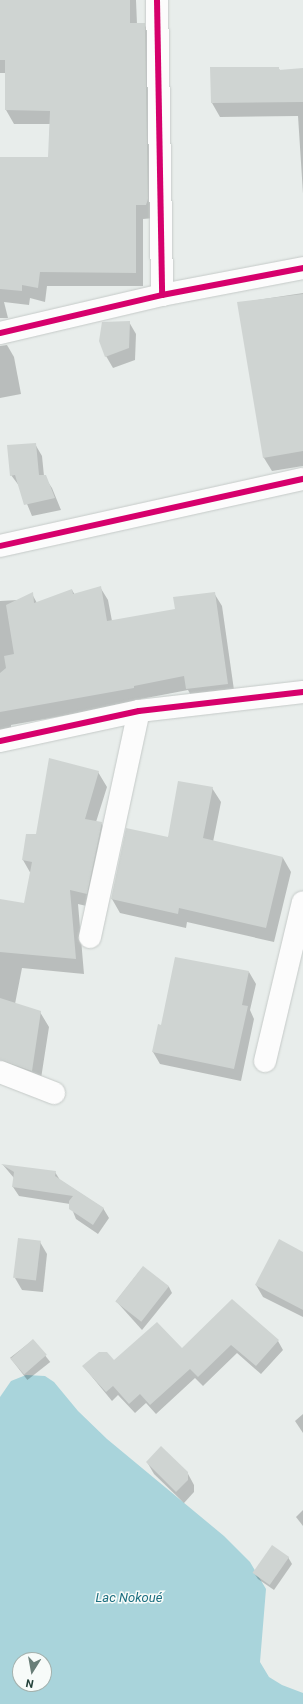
<!DOCTYPE html>
<meta charset="utf-8">
<style>
body{margin:0}
#map{position:relative;width:303px;height:1704px;overflow:hidden;background:#e8edeb;font-family:Roboto,sans-serif}
div>[style]{position:absolute}
.water>*{inset:0;background:#a9d4db}
.shadow>*{inset:0;background:#0003;transform-origin:0 0}
.building>*{inset:0;background:#cfd4d2;transform-origin:0 0}
.roads{filter:drop-shadow(0 0 1px #c5cac8) drop-shadow(0 0 1px #c5cac8)}
.minor>*{height:22px;margin:-11px;padding:0 11px;transform-origin:11px;border-radius:11px;background:#fcfcfc}
.cycleway>*{height:6px;margin:-3px;padding:0 3px;transform-origin:3px;border-radius:3px;background:#d6006c}
span{translate:-50% -50%;white-space:nowrap;text-align:center;line-height:1.15;-webkit-text-stroke:3px #f7fbf9;paint-order:stroke}
.water-label{font-size:13px;color:#1c6f80;font-style:italic}
.north{position:absolute;left:12px;top:1652px;width:40px;height:40px;box-sizing:border-box;background:#f7fbf9;border:1px solid #a3b1ad;border-radius:50%;rotate:191deg;font-size:11px;font-weight:700;line-height:16px;text-align:center;color:#24423a}
.north::after{content:'';display:block;margin:auto;width:14px;height:18px;background:#697e78;clip-path:polygon(50% 0,100% 100%,50% 72%,0 100%)}
</style>
<div id="map">
<div class="water">
<i style="clip-path:polygon(evenodd,26px 1375px,45px 1376px,54px 1382px,78px 1411px,107px 1439px,224px 1536px,250px 1562px,266px 1589px,260px 1662px,269px 1677px,282px 1685px,303px 1693px,303px 1704px,0 1704px,0 1397px,11px 1381px,26px 1375px,20px 1660px,44px 1660px,44px 1684px,20px 1684px,20px 1660px)"></i>
</div>
<div class="shadow">
<i style="clip-path:polygon(0 0,136px 0,137px 24px,144px 24px,152px 38px,154px 218px,143px 219px,143px 286px,47px 286px,45px 302px,30px 298px,29px 305px,4px 302px,8px 318px,0 318px,0 158px,49px 158px,50px 124px,14px 124px,6px 110px,6px 73px,0 73px)"></i>
<i style="clip-path:polygon(278px 68px,281px 71px,303px 69px,303px 194px,298px 116px,220px 117px,212px 103px)"></i>
<i style="clip-path:polygon(303px 293px,303px 466px,272px 471px,264px 458px,238px 303px)"></i>
<i style="clip-path:polygon(129px 322px,136px 334px,135px 360px,113px 368px,106px 356px)"></i>
<i style="clip-path:polygon(7px 345px,14px 357px,21px 394px,0 398px,0 346px)"></i>
<i style="clip-path:polygon(35px 444px,42px 456px,44px 476px,52px 488px,61px 510px,32px 516px,20px 487px,11px 475px)"></i>
<i style="clip-path:polygon(100px 587px,108px 600px,112px 621px,176px 610px,214px 593px,222px 606px,235px 697px,195px 703px,188px 690px,141px 699px,142px 702px,11px 725px,11px 729px,0 731px,0 601px,18px 600px,32px 594px,37px 603px,72px 590px,75px 595px)"></i>
<i style="clip-path:polygon(98px 772px,107px 787px,96px 822px,101px 823px,110px 838px,95px 908px,78px 904px,84px 974px,22px 968px,15px 1004px,40px 1012px,49px 1027px,40px 1085px,0 1072px,0 900px,25px 905px,31px 874px,23px 860px,37px 835px)"></i>
<i style="clip-path:polygon(212px 788px,221px 802px,213px 842px,283px 858px,291px 872px,274px 942px,187px 922px,186px 928px,120px 913px,112px 899px)"></i>
<i style="clip-path:polygon(249px 972px,256px 984px,250px 1010px,254px 1019px,241px 1081px,160px 1064px,153px 1052px,159px 1025px,162px 1026px)"></i>
<i style="clip-path:polygon(3px 1165px,55px 1172px,60px 1180px,103px 1208px,109px 1218px,98px 1234px,76px 1219px,70px 1204px,19px 1196px,13px 1187px,14px 1178px)"></i>
<i style="clip-path:polygon(40px 1242px,47px 1254px,43px 1292px,22px 1290px,15px 1278px)"></i>
<i style="clip-path:polygon(303px 1253px,303px 1317px,263px 1297px,256px 1285px)"></i>
<i style="clip-path:polygon(143px 1267px,169px 1287px,172px 1293px,142px 1330px,116px 1301px)"></i>
<i style="clip-path:polygon(232px 1301px,278px 1341px,283px 1350px,261px 1374px,237px 1353px,203px 1386px,195px 1378px,156px 1414px,146px 1403px,135px 1413px,118px 1395px,112px 1401px,83px 1366px,182px 1350px)"></i>
<i style="left:33px;top:1340px;width:28px;height:29px;rotate:52deg"></i>
<i style="clip-path:polygon(303px 1414px,303px 1433px,295px 1421px)"></i>
<i style="clip-path:polygon(147px 1462px,187px 1472px,194px 1485px,194px 1492px,184px 1503px,154px 1474px)"></i>
<i style="clip-path:polygon(303px 1510px,303px 1526px,296px 1517px)"></i>
<i style="clip-path:polygon(288px 1557px,292px 1564px,274px 1590px,258px 1579px,254px 1573px)"></i>
</div>
<div class="building">
<i style="clip-path:polygon(0 0,130px 0,130px 23px,145px 23px,148px 199px,146px 205px,136px 205px,136px 273px,40px 272px,38px 288px,22px 285px,22px 291px,0 289px,0 157px,48px 157px,50px 111px,5px 110px,5px 60px,0 60px)"></i>
<i style="clip-path:polygon(210px 67px,279px 67px,279px 70px,303px 68px,303px 102px,211px 103px)"></i>
<i style="clip-path:polygon(303px 294px,303px 451px,263px 458px,237px 302px)"></i>
<i style="clip-path:polygon(130px 321px,129px 348px,105px 357px,99px 341px,102px 322px)"></i>
<i style="clip-path:polygon(36px 443px,39px 475px,46px 475px,55px 498px,24px 505px,15px 475px,10px 476px,7px 445px)"></i>
<i style="clip-path:polygon(101px 586px,107px 621px,175px 609px,173px 597px,215px 592px,228px 684px,186px 689px,184px 676px,134px 686px,134px 688px,0 712px,0 673px,6px 668px,4px 656px,14px 654px,6px 605px,33px 592px,34px 603px,72px 589px,73px 594px)"></i>
<i style="clip-path:polygon(49px 758px,99px 771px,85px 819px,102px 822px,87px 894px,70px 890px,76px 959px,0 952px,0 899px,24px 903px,32px 862px,22px 860px,26px 834px,36px 834px)"></i>
<i style="clip-path:polygon(178px 781px,213px 787px,203px 838px,283px 857px,266px 928px,179px 908px,178px 914px,111px 899px,126px 828px,168px 837px)"></i>
<i style="clip-path:polygon(175px 957px,249px 971px,242px 1005px,248px 1006px,234px 1069px,152px 1052px,158px 1024px,161px 1025px)"></i>
<i style="clip-path:polygon(0 998px,41px 1011px,32px 1071px,0 1060px)"></i>
<i style="clip-path:polygon(1px 1164px,56px 1171px,55px 1176px,104px 1208px,93px 1225px,69px 1209px,69px 1201px,73px 1196px,12px 1187px,14px 1172px)"></i>
<i style="left:18px;top:1238px;width:23px;height:40px;rotate:7deg"></i>
<i style="clip-path:polygon(279px 1239px,303px 1252px,303px 1310px,255px 1285px)"></i>
<i style="left:143px;top:1266px;width:33px;height:45px;rotate:38deg"></i>
<i style="clip-path:polygon(232px 1299px,279px 1340px,256px 1366px,231px 1345px,198px 1377px,190px 1369px,150px 1405px,140px 1394px,129px 1404px,113px 1386px,106px 1392px,82px 1366px,99px 1352px,107px 1352px,114px 1360px,157px 1322px,182px 1348px)"></i>
<i style="left:33px;top:1339px;width:21px;height:30px;rotate:49deg"></i>
<i style="clip-path:polygon(161px 1446px,188px 1472px,188px 1480px,176px 1492px,146px 1462px)"></i>
<i style="left:272px;top:1545px;width:21px;height:34px;rotate:35deg"></i>
</div>
<div class="roads">
<div class="minor">
<i style="left:157px;top:0;width:295px;rotate:89deg"></i>
<i style="left:0;top:333px;width:166px;rotate:-13.2deg"></i>
<i style="left:162px;top:295px;width:144px;rotate:-10.8deg"></i>
<i style="left:0;top:546px;width:310px;rotate:-12.5deg"></i>
<i style="left:0;top:741px;width:142px;rotate:-12.2deg"></i>
<i style="left:139px;top:711px;width:165px;rotate:-6.6deg"></i>
<i style="left:90px;top:937px;width:231px;rotate:-77.8deg"></i>
<i style="left:265px;top:1061px;width:163px;rotate:-76.6deg"></i>
<i style="left:0;top:1072px;width:58px;rotate:21.3deg"></i>
</div>
</div>
<div class="cycleway">
<i style="left:157px;top:0;width:295px;rotate:89deg"></i>
<i style="left:0;top:333px;width:166px;rotate:-13.2deg"></i>
<i style="left:162px;top:295px;width:144px;rotate:-10.8deg"></i>
<i style="left:0;top:546px;width:310px;rotate:-12.5deg"></i>
<i style="left:0;top:741px;width:142px;rotate:-12.2deg"></i>
<i style="left:139px;top:711px;width:165px;rotate:-6.6deg"></i>
</div>
<div class="water-label">
<span style="left:129px;top:1598px">Lac Nokoué</span>
</div>
<div class="north">N</div>
</div>
